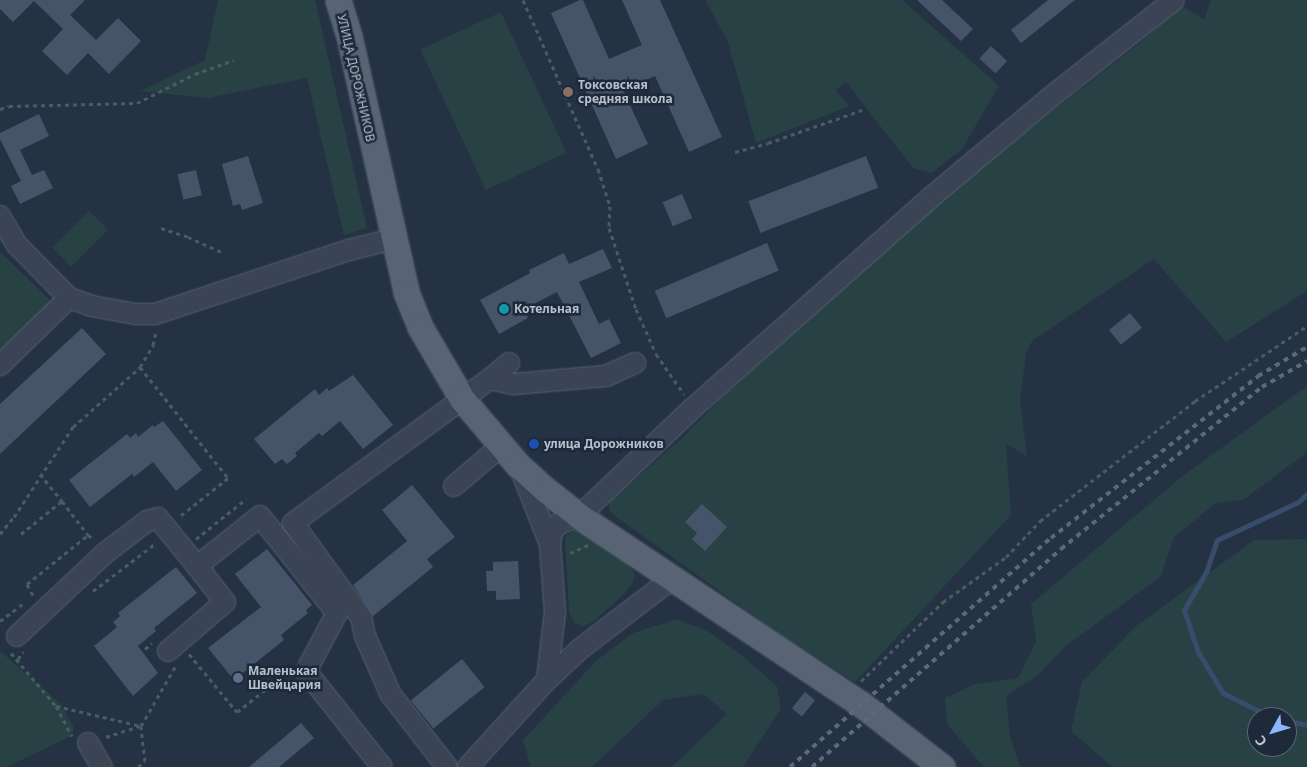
<!DOCTYPE html>
<meta charset="utf-8">
<style>
body{margin:0}
#map{position:relative;width:1307px;height:767px;overflow:hidden;background:#253244;font-family:"Noto Sans",sans-serif}
div>[style]{position:absolute}
.green>*{inset:0;background:#274145;transform-origin:0 0}
.stream>*{height:5px;margin:-2.5px;padding:0 2.5px;transform-origin:2.5px;border-radius:2.5px;background:#384d6c}
.building>*{inset:0;background:#465469;transform-origin:0 0}
.path>*{height:3px;margin-top:-1.5px;transform-origin:0;background:repeating-linear-gradient(90deg,#465e61 0 4px,transparent 0 8px)}
.roads{filter:drop-shadow(0 0 1px #586271) drop-shadow(0 0 1px #586271)}
.minor>*{height:20px;margin:-10px;padding:0 10px;transform-origin:10px;border-radius:10px;background:#3a4454}
.major>*{height:25px;margin:-12.5px;padding:0 12.5px;transform-origin:12.5px;border-radius:12.5px;background:#586374}
.rail>*{height:4px;margin-top:-2px;transform-origin:0;background:repeating-linear-gradient(90deg,#5c687b 0 5px,transparent 0 10px)}
.dots>*{width:14px;height:14px;translate:-50% -50%;box-sizing:border-box;border:2px solid #1e2939;border-radius:50%}
span{translate:-50% -50%;white-space:nowrap;text-align:center;line-height:1.15;-webkit-text-stroke:5px #1e2939;paint-order:stroke}
.street-label{font-size:12px;color:#b7c0cd}
.poi-label{font-size:12px;color:#b7c0cd;font-weight:700}
.left{translate:0 -50%;text-align:left}
.north{position:absolute;left:1247px;top:707px;width:50px;height:50px;box-sizing:border-box;background:#1e2939;border:1px solid #5b6574;border-radius:50%;rotate:231deg;font-size:14px;font-weight:700;line-height:20px;text-align:center;color:#b7c0cd}
.north::after{content:'';display:block;margin:auto;width:18px;height:22px;background:#8cb7fe;clip-path:polygon(50% 0,100% 100%,50% 72%,0 100%)}
</style>
<div id="map">
<div class="green">
<i style="clip-path:polygon(218px 0,315px 0,367px 228px,344px 235px,307px 78px,208px 98px,140px 91px,205px 60px)"></i>
<i style="clip-path:polygon(705px 0,902px 0,999px 86px,962px 149px,932px 173px,913px 168px,846px 82px,836px 90px,849px 106px,756px 143px,728px 42px)"></i>
<i style="clip-path:polygon(1211px 0,1307px 0,1307px 291px,1226px 342px,1154px 259px,1032px 341px,1026px 354px,1020px 400px,1027px 456px,1006px 444px,1011px 515px,855px 682px,778px 633px,615px 516px,609px 510px,609px 502px,682px 438px,727px 393px,920px 219px,987px 162px,1140px 43px,1181px 5px,1204px 20px)"></i>
<i style="left:501px;top:12px;width:155px;height:89px;rotate:65deg"></i>
<i style="left:89px;top:211px;width:27px;height:52px;rotate:45deg"></i>
<i style="clip-path:polygon(0 252px,48px 298px,51px 306px,0 356px)"></i>
<i style="clip-path:polygon(1307px 386px,1307px 452px,1243px 500px,1216px 503px,1174px 537px,1161px 576px,1066px 646px,1037px 676px,1006px 696px,1010px 735px,1020px 767px,984px 767px,947px 724px,945px 698px,975px 684px,1018px 678px,1036px 642px,1031px 604px,1180px 478px)"></i>
<i style="clip-path:polygon(574px 531px,580px 531px,630px 566px,635px 574px,632px 584px,624px 594px,593px 622px,583px 626px,574px 623px,569px 612px,565px 542px,566px 535px)"></i>
<i style="clip-path:polygon(evenodd,1307px 539px,1307px 767px,1112px 767px,1071px 731px,1082px 682px,1136px 626px,1254px 540px,1307px 539px,1257px 717px,1287px 717px,1287px 747px,1257px 747px,1257px 717px)"></i>
<i style="clip-path:polygon(677px 619px,709px 632px,744px 657px,777px 686px,781px 709px,743px 767px,672px 767px,727px 714px,703px 694px,663px 700px,592px 767px,531px 767px,523px 740px,597px 660px,633px 633px)"></i>
<i style="clip-path:polygon(0 651px,61px 704px,74px 728px,71px 736px,7px 767px,0 767px)"></i>
</div>
<div class="stream">
<i style="left:1271px;top:717px;width:54px;rotate:-153.4deg"></i>
<i style="left:1223px;top:693px;width:48px;rotate:-121.4deg"></i>
<i style="left:1198px;top:652px;width:44px;rotate:-108.4deg"></i>
<i style="left:1184px;top:610px;width:44px;rotate:-59.9deg"></i>
<i style="left:1206px;top:572px;width:34px;rotate:-71deg"></i>
<i style="left:1217px;top:540px;width:89px;rotate:-25.1deg"></i>
<i style="left:1298px;top:502px;width:12px;rotate:-42deg"></i>
<i style="left:1287px;top:721px;width:20px;rotate:11deg"></i>
</div>
<div class="building">
<i style="clip-path:polygon(0 0,85px 0,70px 15px,96px 40px,118px 18px,141px 41px,109px 74px,88px 53px,67px 75px,42px 51px,63px 29px,34px 1px,13px 22px,0 9px)"></i>
<i style="clip-path:polygon(580px 0,583px 0,609px 59px,642px 45px,622px 0,660px 0,722px 137px,689px 152px,655px 76px,623px 90px,648px 144px,616px 159px,551px 13px)"></i>
<i style="clip-path:polygon(917px 0,942px 0,973px 29px,961px 41px)"></i>
<i style="clip-path:polygon(1048px 0,1075px 0,1021px 43px,1011px 30px)"></i>
<i style="left:991px;top:46px;width:22px;height:17px;rotate:43deg"></i>
<i style="clip-path:polygon(39px 114px,49px 136px,20px 150px,32px 175px,44px 170px,53px 188px,20px 204px,11px 186px,21px 181px,0 139px,0 133px)"></i>
<i style="clip-path:polygon(248px 156px,263px 203px,242px 210px,240px 204px,233px 206px,222px 164px)"></i>
<i style="left:866px;top:156px;width:34px;height:126px;rotate:69deg"></i>
<i style="left:196px;top:170px;width:26px;height:19px;rotate:77deg"></i>
<i style="left:682px;top:194px;width:26px;height:21px;rotate:67deg"></i>
<i style="left:767px;top:243px;width:30px;height:122px;rotate:67deg"></i>
<i style="clip-path:polygon(603px 249px,612px 268px,579px 282px,599px 324px,609px 319px,621px 343px,591px 358px,557px 292px,524px 309px,528px 318px,499px 334px,480px 300px,530px 273px,529px 270px,564px 253px,569px 264px)"></i>
<i style="left:1130px;top:313px;width:19px;height:27px;rotate:51deg"></i>
<i style="clip-path:polygon(82px 328px,106px 354px,0 454px,0 404px)"></i>
<i style="clip-path:polygon(353px 375px,393px 425px,363px 449px,340px 421px,322px 436px,319px 433px,295px 453px,297px 456px,287px 464px,282px 459px,275px 464px,254px 439px,315px 389px,319px 395px,327px 388px,329px 391px)"></i>
<i style="clip-path:polygon(163px 421px,202px 470px,176px 491px,153px 462px,134px 477px,132px 474px,90px 507px,69px 480px,127px 434px,130px 438px,136px 433px,138px 437px,153px 425px,154px 427px)"></i>
<i style="clip-path:polygon(412px 485px,455px 537px,427px 559px,433px 567px,373px 616px,353px 585px,407px 541px,382px 510px)"></i>
<i style="clip-path:polygon(702px 504px,727px 527px,705px 551px,692px 539px,697px 533px,685px 522px)"></i>
<i style="clip-path:polygon(267px 549px,312px 605px,306px 610px,308px 613px,281px 635px,284px 640px,234px 680px,208px 648px,261px 607px,235px 574px)"></i>
<i style="clip-path:polygon(518px 561px,520px 599px,496px 600px,496px 591px,487px 591px,486px 571px,493px 571px,493px 562px)"></i>
<i style="clip-path:polygon(176px 567px,197px 593px,154px 628px,156px 631px,138px 646px,158px 673px,133px 696px,94px 646px,117px 627px,113px 622px,120px 616px,118px 613px)"></i>
<i style="left:462px;top:659px;width:36px;height:66px;rotate:51deg"></i>
<i style="left:805px;top:692px;width:13px;height:21px;rotate:39deg"></i>
<i style="clip-path:polygon(301px 723px,314px 738px,279px 767px,249px 767px)"></i>
</div>
<div class="path">
<i style="left:523px;top:0;width:185px;rotate:66.1deg"></i>
<i style="left:598px;top:169px;width:39px;rotate:72deg"></i>
<i style="left:610px;top:206px;width:22px;rotate:93deg"></i>
<i style="left:609px;top:228px;width:85px;rotate:71.6deg"></i>
<i style="left:636px;top:309px;width:49px;rotate:66deg"></i>
<i style="left:656px;top:354px;width:49px;rotate:55deg"></i>
<i style="left:0;top:109px;width:9px;rotate:-18deg"></i>
<i style="left:9px;top:106px;width:128px;rotate:-1.3deg"></i>
<i style="left:137px;top:103px;width:65px;rotate:-26.6deg"></i>
<i style="left:195px;top:74px;width:41px;rotate:-19.7deg"></i>
<i style="left:735px;top:152px;width:34px;rotate:-15deg"></i>
<i style="left:768px;top:143px;width:100px;rotate:-19.3deg"></i>
<i style="left:161px;top:228px;width:28px;rotate:18deg"></i>
<i style="left:188px;top:237px;width:37px;rotate:24deg"></i>
<i style="left:140px;top:367px;width:142px;rotate:51.6deg"></i>
<i style="left:228px;top:478px;width:63px;rotate:141.5deg"></i>
<i style="left:40px;top:474px;width:35px;rotate:51deg"></i>
<i style="left:0;top:534px;width:22px;rotate:-51deg"></i>
<i style="left:14px;top:517px;width:108px;rotate:-56.8deg"></i>
<i style="left:73px;top:427px;width:90px;rotate:-41.8deg"></i>
<i style="left:140px;top:367px;width:26px;rotate:-59deg"></i>
<i style="left:153px;top:345px;width:14px;rotate:-78deg"></i>
<i style="left:21px;top:534px;width:53px;rotate:-38.8deg"></i>
<i style="left:62px;top:501px;width:43px;rotate:52.6deg"></i>
<i style="left:88px;top:535px;width:7px;rotate:34deg"></i>
<i style="left:196px;top:539px;width:64px;rotate:-38.7deg"></i>
<i style="left:570px;top:553px;width:20px;rotate:-24deg"></i>
<i style="left:93px;top:591px;width:79px;rotate:-37.3deg"></i>
<i style="left:33px;top:595px;width:13px;rotate:-119deg"></i>
<i style="left:27px;top:584px;width:78px;rotate:-38.8deg"></i>
<i style="left:0;top:621px;width:31px;rotate:-37deg"></i>
<i style="left:145px;top:649px;width:9px;rotate:-41deg"></i>
<i style="left:11px;top:653px;width:70px;rotate:49.7deg"></i>
<i style="left:56px;top:706px;width:34px;rotate:62deg"></i>
<i style="left:189px;top:654px;width:75px;rotate:50.4deg"></i>
<i style="left:237px;top:712px;width:66px;rotate:-38.3deg"></i>
<i style="left:18px;top:659px;width:9px;rotate:-54deg"></i>
<i style="left:861px;top:681px;width:114px;rotate:-43.9deg"></i>
<i style="left:943px;top:602px;width:77px;rotate:-35.5deg"></i>
<i style="left:1006px;top:557px;width:50px;rotate:-46.6deg"></i>
<i style="left:1040px;top:521px;width:196px;rotate:-37.7deg"></i>
<i style="left:1195px;top:401px;width:135px;rotate:-33.8deg"></i>
<i style="left:56px;top:706px;width:87px;rotate:13.2deg"></i>
<i style="left:106px;top:737px;width:36px;rotate:-18deg"></i>
<i style="left:138px;top:767px;width:9px;rotate:-41deg"></i>
<i style="left:145px;top:761px;width:35px;rotate:-97deg"></i>
<i style="left:141px;top:726px;width:68px;rotate:-60deg"></i>
</div>
<div class="roads">
<div class="minor">
<i style="left:0;top:216px;width:34px;rotate:60deg"></i>
<i style="left:17px;top:245px;width:74px;rotate:45.5deg"></i>
<i style="left:69px;top:298px;width:24px;rotate:19deg"></i>
<i style="left:92px;top:306px;width:44px;rotate:10.5deg"></i>
<i style="left:135px;top:314px;width:20px"></i>
<i style="left:155px;top:314px;width:204px;rotate:-18.3deg"></i>
<i style="left:349px;top:250px;width:45px;rotate:-14deg"></i>
<i style="left:0;top:365px;width:96px;rotate:-44.2deg"></i>
<i style="left:490px;top:379px;width:25px;rotate:12deg"></i>
<i style="left:514px;top:384px;width:92px;rotate:-5deg"></i>
<i style="left:606px;top:376px;width:32px;rotate:-24deg"></i>
<i style="left:520px;top:468px;width:82px;rotate:68.5deg"></i>
<i style="left:550px;top:544px;width:68px;rotate:85.8deg"></i>
<i style="left:555px;top:612px;width:68px;rotate:96.7deg"></i>
<i style="left:454px;top:486px;width:62px;rotate:-40.4deg"></i>
<i style="left:550px;top:544px;width:13px;rotate:-81deg"></i>
<i style="left:552px;top:531px;width:10px;rotate:-45deg"></i>
<i style="left:559px;top:524px;width:22px;rotate:-22deg"></i>
<i style="left:579px;top:516px;width:157px;rotate:-43.5deg"></i>
<i style="left:693px;top:408px;width:317px;rotate:-41.5deg"></i>
<i style="left:930px;top:198px;width:159px;rotate:-39.9deg"></i>
<i style="left:1052px;top:96px;width:155px;rotate:-38.2deg"></i>
<i style="left:17px;top:636px;width:120px;rotate:-43.3deg"></i>
<i style="left:104px;top:554px;width:54px;rotate:-37.5deg"></i>
<i style="left:147px;top:521px;width:11px;rotate:-15deg"></i>
<i style="left:158px;top:518px;width:62px;rotate:50.9deg"></i>
<i style="left:168px;top:651px;width:75px;rotate:-40.7deg"></i>
<i style="left:225px;top:602px;width:46px;rotate:-127.9deg"></i>
<i style="left:197px;top:566px;width:80px;rotate:-38.4deg"></i>
<i style="left:260px;top:516px;width:124px;rotate:51.6deg"></i>
<i style="left:337px;top:613px;width:66px;rotate:118.1deg"></i>
<i style="left:306px;top:671px;width:122px;rotate:51.6deg"></i>
<i style="left:88px;top:743px;width:28px;rotate:60deg"></i>
<i style="left:447px;top:767px;width:91px;rotate:-127.9deg"></i>
<i style="left:391px;top:695px;width:64px;rotate:-113.8deg"></i>
<i style="left:365px;top:636px;width:19px;rotate:-102deg"></i>
<i style="left:361px;top:617px;width:116px;rotate:-125.9deg"></i>
<i style="left:293px;top:523px;width:244px;rotate:-36.2deg"></i>
<i style="left:490px;top:379px;width:25px;rotate:-40deg"></i>
<i style="left:468px;top:767px;width:118px;rotate:-47.8deg"></i>
<i style="left:547px;top:680px;width:45px;rotate:-43.2deg"></i>
<i style="left:580px;top:649px;width:117px;rotate:-37.4deg"></i>
</div>
<div class="major">
<i style="left:338px;top:0;width:38px;rotate:73deg"></i>
<i style="left:349px;top:36px;width:262px;rotate:77.4deg"></i>
<i style="left:406px;top:292px;width:38px;rotate:68deg"></i>
<i style="left:420px;top:327px;width:83px;rotate:59.7deg"></i>
<i style="left:462px;top:399px;width:87px;rotate:49.7deg"></i>
<i style="left:518px;top:465px;width:38px;rotate:42deg"></i>
<i style="left:546px;top:490px;width:42px;rotate:38.2deg"></i>
<i style="left:579px;top:516px;width:339px;rotate:33.7deg"></i>
<i style="left:861px;top:704px;width:103px;rotate:37.9deg"></i>
</div>
</div>
<div class="rail">
<i style="left:790px;top:767px;width:347px;rotate:-41.3deg"></i>
<i style="left:1051px;top:538px;width:263px;rotate:-38deg"></i>
<i style="left:1258px;top:376px;width:57px;rotate:-30.6deg"></i>
<i style="left:812px;top:767px;width:331px;rotate:-41.2deg"></i>
<i style="left:1061px;top:549px;width:258px;rotate:-38.9deg"></i>
<i style="left:1262px;top:387px;width:52px;rotate:-30deg"></i>
</div>
<div class="dots">
<i style="left:568px;top:92px;background:#8d6e63"></i>
<i style="left:504px;top:309px;background:#0f9aa8"></i>
<i style="left:534px;top:444px;background:#1a4fb4"></i>
<i style="left:238px;top:678px;background:#5c6f8a"></i>
</div>
<div class="street-label">
<span style="left:356px;top:78px;rotate:77deg">УЛИЦА ДОРОЖНИКОВ</span>
</div>
<div class="poi-label">
<span class="left" style="left:578px;top:92px">Токсовская<br>средняя школа</span>
<span class="left" style="left:514px;top:309px">Котельная</span>
<span class="left" style="left:544px;top:444px">улица Дорожников</span>
<span class="left" style="left:248px;top:678px">Маленькая<br>Швейцария</span>
</div>
<div class="north">С</div>
</div>
